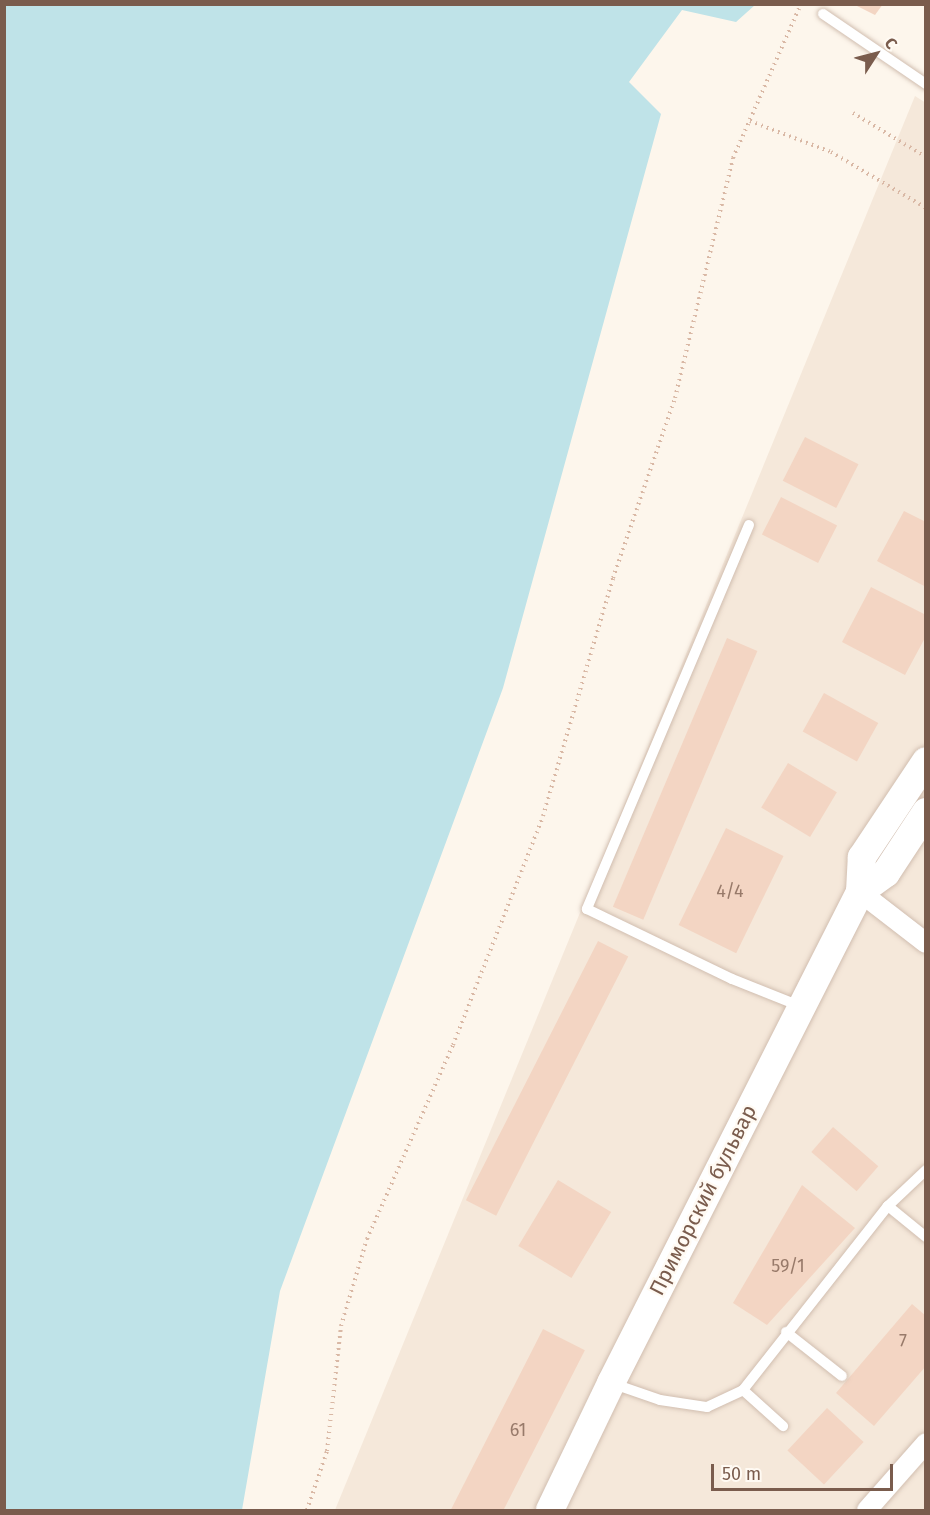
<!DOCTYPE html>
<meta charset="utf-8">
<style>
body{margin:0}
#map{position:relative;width:930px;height:1515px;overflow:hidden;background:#fdf6ec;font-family:"Fira Sans",sans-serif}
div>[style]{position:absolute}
.residential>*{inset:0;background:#f5e8da}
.water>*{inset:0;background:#bfe3e8}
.building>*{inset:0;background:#f3d5c3;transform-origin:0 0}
.path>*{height:4px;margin-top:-2px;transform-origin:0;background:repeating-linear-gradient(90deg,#d9b8a5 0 1.5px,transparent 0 6px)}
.roads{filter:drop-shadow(0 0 2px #d1beb0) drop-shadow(0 0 2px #d1beb0)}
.lane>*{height:10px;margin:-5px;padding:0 5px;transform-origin:5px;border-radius:5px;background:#fff}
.street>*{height:20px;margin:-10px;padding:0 10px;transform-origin:10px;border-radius:10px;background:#fff}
.secondary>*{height:28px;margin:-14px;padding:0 14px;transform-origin:14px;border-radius:14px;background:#fff}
span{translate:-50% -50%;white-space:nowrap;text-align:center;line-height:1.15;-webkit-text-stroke:4.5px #fffaf3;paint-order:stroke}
.number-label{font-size:18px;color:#987a6a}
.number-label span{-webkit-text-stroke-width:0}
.street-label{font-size:21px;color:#7a5c4d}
.frame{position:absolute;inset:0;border:6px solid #7a5c4d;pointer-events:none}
.north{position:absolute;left:846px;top:24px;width:60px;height:60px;-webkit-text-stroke:4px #fffaf3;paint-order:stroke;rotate:54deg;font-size:16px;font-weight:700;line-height:24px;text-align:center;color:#7a5c4d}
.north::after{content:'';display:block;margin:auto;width:21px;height:27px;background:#7a5c4d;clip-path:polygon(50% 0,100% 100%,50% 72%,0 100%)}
.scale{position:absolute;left:711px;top:1464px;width:182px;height:27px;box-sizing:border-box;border:3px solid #7a5c4d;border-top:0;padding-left:8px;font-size:18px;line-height:21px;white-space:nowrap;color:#7a5c4d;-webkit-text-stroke:4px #fffaf3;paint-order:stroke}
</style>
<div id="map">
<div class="residential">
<i style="clip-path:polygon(915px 96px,926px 103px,925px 1510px,335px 1510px)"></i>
</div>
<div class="water">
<i style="clip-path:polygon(5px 4px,755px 5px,736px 22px,682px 10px,629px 82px,661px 114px,503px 688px,280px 1291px,242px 1510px,5px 1510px)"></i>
</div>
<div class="building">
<i style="clip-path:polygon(853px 4px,883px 4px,875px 15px)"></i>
<i style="left:805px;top:437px;width:60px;height:49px;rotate:27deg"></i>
<i style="left:781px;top:497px;width:63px;height:42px;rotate:27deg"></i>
<i style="clip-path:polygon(904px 511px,926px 522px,926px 587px,877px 561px)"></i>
<i style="clip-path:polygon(871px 587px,926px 615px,926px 636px,905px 675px,842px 642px)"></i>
<i style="left:727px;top:638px;width:33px;height:292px;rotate:23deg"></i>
<i style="left:824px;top:693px;width:62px;height:44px;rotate:29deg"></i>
<i style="left:788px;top:763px;width:57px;height:52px;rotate:31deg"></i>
<i style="left:726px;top:828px;width:64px;height:108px;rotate:26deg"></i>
<i style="left:598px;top:941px;width:34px;height:291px;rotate:27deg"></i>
<i style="left:833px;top:1127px;width:60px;height:33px;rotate:41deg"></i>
<i style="left:558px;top:1180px;width:62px;height:77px;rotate:31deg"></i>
<i style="clip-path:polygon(802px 1185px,855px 1228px,767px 1325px,733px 1303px)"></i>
<i style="clip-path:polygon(912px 1304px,926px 1316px,926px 1366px,874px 1426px,836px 1393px)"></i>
<i style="left:543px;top:1329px;width:47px;height:203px;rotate:27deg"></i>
<i style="left:827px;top:1408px;width:50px;height:58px;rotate:43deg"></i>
</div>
<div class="path">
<i style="left:853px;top:113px;width:85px;rotate:31.1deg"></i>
<i style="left:750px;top:121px;width:87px;rotate:20.9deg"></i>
<i style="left:831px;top:152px;width:110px;rotate:30.5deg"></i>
<i style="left:307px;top:1510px;width:62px;rotate:-71.3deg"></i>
<i style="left:327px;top:1451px;width:126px;rotate:-83.6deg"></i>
<i style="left:341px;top:1326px;width:91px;rotate:-73.4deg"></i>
<i style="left:367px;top:1239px;width:212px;rotate:-66.1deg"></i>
<i style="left:453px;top:1045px;width:246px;rotate:-68.5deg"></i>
<i style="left:543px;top:816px;width:248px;rotate:-73.6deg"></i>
<i style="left:613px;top:578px;width:190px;rotate:-71deg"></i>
<i style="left:675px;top:398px;width:247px;rotate:-76.4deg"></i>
<i style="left:733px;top:158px;width:168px;rotate:-66.2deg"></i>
</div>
<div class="roads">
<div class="lane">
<i style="left:823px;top:14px;width:125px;rotate:34.2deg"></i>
<i style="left:749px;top:525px;width:417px;rotate:112.9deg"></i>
<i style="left:587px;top:909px;width:161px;rotate:25.8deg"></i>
<i style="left:732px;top:979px;width:73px;rotate:21.7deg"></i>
<i style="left:888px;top:1206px;width:49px;rotate:39.2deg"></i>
<i style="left:786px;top:1332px;width:71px;rotate:38.2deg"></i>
<i style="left:611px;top:1383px;width:52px;rotate:19.1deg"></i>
<i style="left:660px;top:1400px;width:48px;rotate:8.5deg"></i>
<i style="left:707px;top:1407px;width:40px;rotate:-25deg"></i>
<i style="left:743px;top:1390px;width:234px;rotate:-51.8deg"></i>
<i style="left:888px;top:1206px;width:52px;rotate:-43.5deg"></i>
<i style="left:743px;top:1390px;width:54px;rotate:42deg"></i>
</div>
<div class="street">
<i style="left:860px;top:892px;width:83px;rotate:37.7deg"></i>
<i style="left:867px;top:1510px;width:89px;rotate:-48.6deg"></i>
</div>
<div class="secondary">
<i style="left:860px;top:892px;width:32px;rotate:-36deg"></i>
<i style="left:886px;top:873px;width:73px;rotate:-56.7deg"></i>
<i style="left:550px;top:1510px;width:141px;rotate:-64.3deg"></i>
<i style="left:611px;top:1383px;width:551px;rotate:-63.11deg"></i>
<i style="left:860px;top:892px;width:35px;rotate:-87deg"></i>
<i style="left:862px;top:857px;width:115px;rotate:-56.3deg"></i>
</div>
</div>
<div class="number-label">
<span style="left:730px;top:891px">4/4</span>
<span style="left:788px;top:1266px">59/1</span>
<span style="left:903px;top:1341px">7</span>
<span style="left:518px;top:1430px">61</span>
</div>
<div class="street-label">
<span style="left:703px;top:1200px;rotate:-63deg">Приморский бульвар</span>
</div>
<div class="frame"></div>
<div class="north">С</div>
<div class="scale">50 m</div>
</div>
